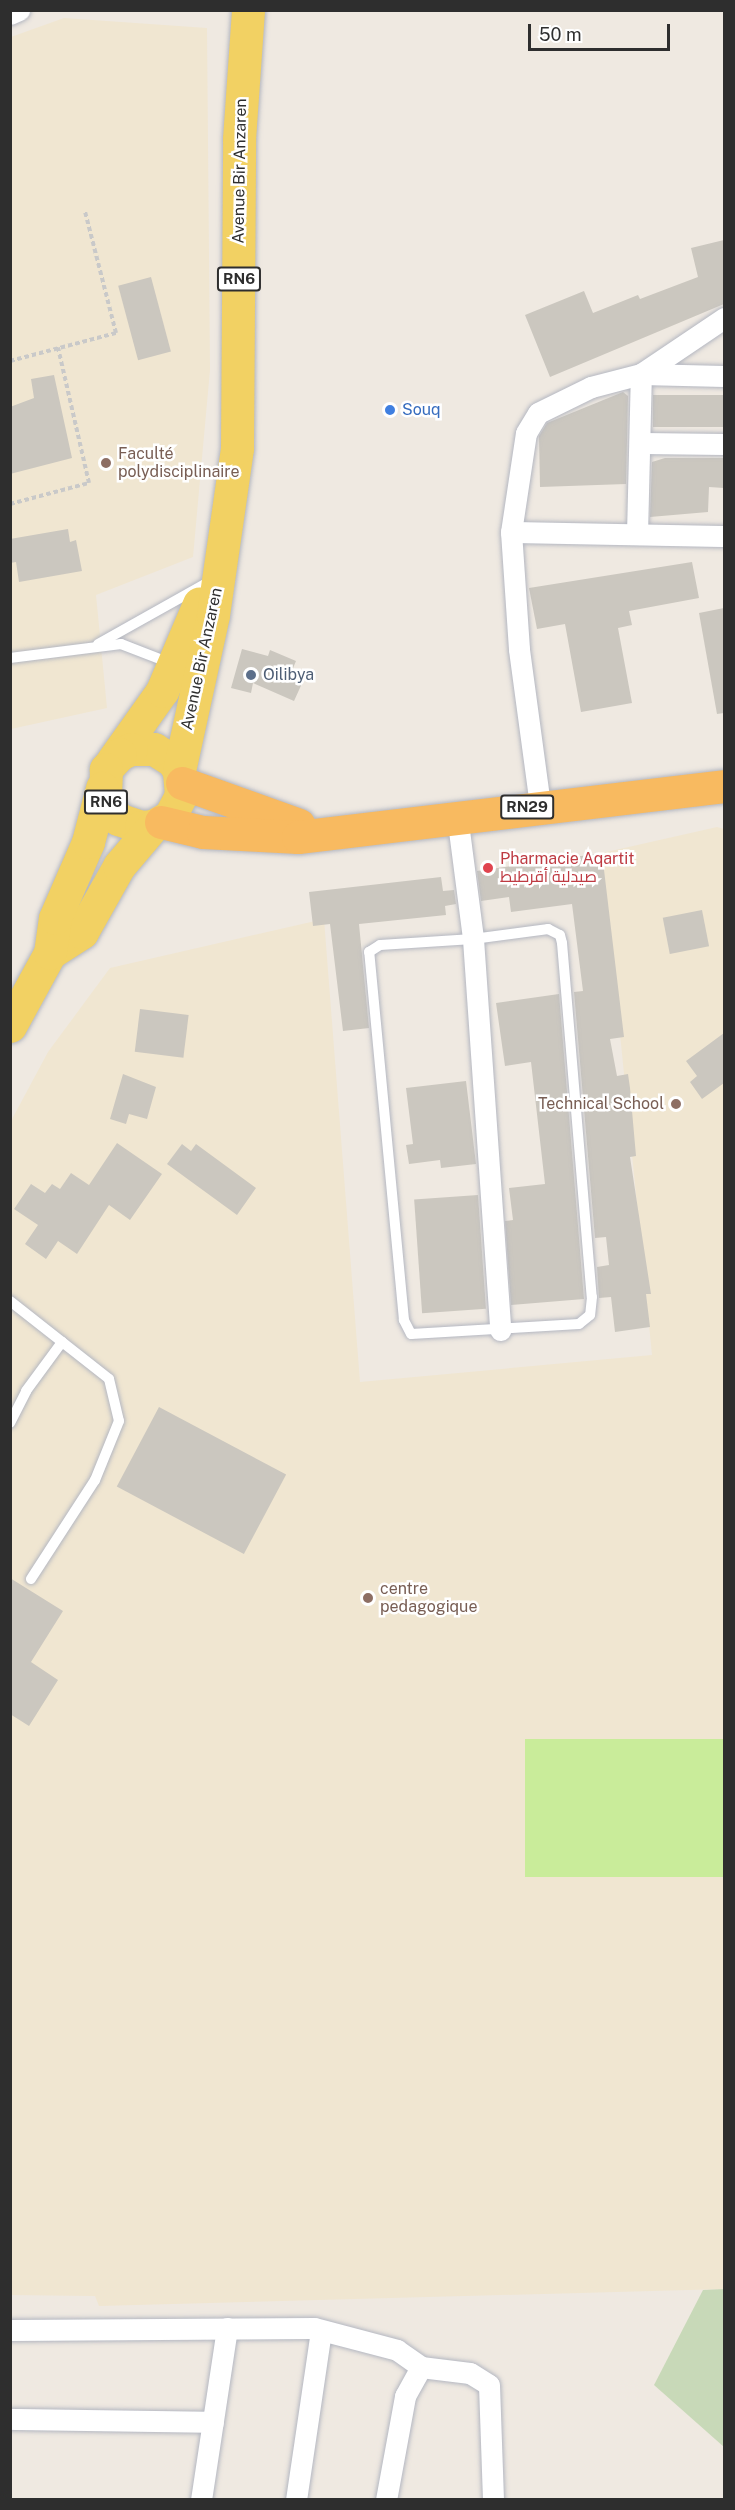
<!DOCTYPE html>
<meta charset="utf-8">
<style>
body{margin:0}
#map{position:relative;width:735px;height:2510px;overflow:hidden;background:#efe9e1;font-family:"Public Sans",Cairo,sans-serif}
div>[style]{position:absolute}
.education>*{inset:0;background:#f0e6d1}
.cemetery>*{inset:0;background:#c8d9b8}
.pitch>*{inset:0;background:#c9ec9a;transform-origin:0 0}
.building>*{inset:0;background:#cbc7bf;transform-origin:0 0}
.path>*{height:4px;margin-top:-2px;transform-origin:0;background:repeating-linear-gradient(90deg,#c9c9c9 0 4.5px,transparent 0 7.5px)}
.roads{filter:drop-shadow(0 0 2px #b4b7c1) drop-shadow(0 0 2px #b4b7c1)}
.service>*{height:10px;margin:-5px;padding:0 5px;transform-origin:5px;border-radius:5px;background:#fff}
.minor>*{height:21px;margin:-10.5px;padding:0 10.5px;transform-origin:10.5px;border-radius:10.5px;background:#fff}
.primary>*{height:33px;margin:-16.5px;padding:0 16.5px;transform-origin:16.5px;border-radius:16.5px;background:#f2d163}
.trunk>*{height:33px;margin:-16.5px;padding:0 16.5px;transform-origin:16.5px;border-radius:16.5px;background:#f8ba60}
.dots>*{width:16px;height:16px;translate:-50% -50%;box-sizing:border-box;border:3px solid #fff;border-radius:50%}
span{translate:-50% -50%;white-space:nowrap;text-align:center;line-height:1.15;-webkit-text-stroke:5px #fff;paint-order:stroke}
.shield-label span{padding:2px 4px;background:#fff;border:2px solid;border-radius:4px;-webkit-text-stroke-width:0}
.shield-label{font-size:15px;color:#2e2e2e;font-weight:700}
.street-label{font-size:16px;color:#2e2e2e}
.shop-label{font-size:16px;color:#366cbe}
.left{translate:0 -50%;text-align:left}
.education-label{font-size:16px;color:#785e54}
.right{translate:-100% -50%;text-align:right}
.service-label{font-size:16px;color:#4e5e75}
.health-label{font-size:16px;color:#be3a42}
.frame{position:absolute;inset:0;border:12px solid #2e2e2e;pointer-events:none}
.scale{position:absolute;left:528px;top:24px;width:142px;height:27px;box-sizing:border-box;border:3px solid #2e2e2e;border-top:0;padding-left:8px;font-size:18px;line-height:21px;white-space:nowrap;color:#2e2e2e;-webkit-text-stroke:4px #fff;paint-order:stroke}
</style>
<div id="map">
<div class="education">
<i style="clip-path:polygon(64px 18px,207px 28px,210px 370px,193px 557px,96px 595px,107px 708px,11px 729px,11px 37px)"></i>
<i style="clip-path:polygon(717px 827px,724px 829px,724px 2289px,99px 2306px,95px 2296px,11px 2295px,11px 1121px,48px 1052px,110px 968px,324px 919px,360px 1382px,652px 1355px,602px 853px)"></i>
</div>
<div class="cemetery">
<i style="clip-path:polygon(724px 2289px,724px 2447px,654px 2385px,703px 2290px)"></i>
</div>
<div class="pitch">
<i style="left:724px;top:1739px;width:138px;height:199px;rotate:90deg"></i>
</div>
<div class="building">
<i style="clip-path:polygon(724px 240px,724px 304px,550px 377px,525px 315px,584px 291px,593px 313px,638px 295px,640px 299px,698px 277px,691px 248px)"></i>
<i style="left:151px;top:277px;width:77px;height:34px;rotate:75deg"></i>
<i style="clip-path:polygon(54px 375px,72px 458px,10px 474px,10px 407px,34px 398px,31px 379px)"></i>
<i style="clip-path:polygon(623px 392px,628px 396px,626px 484px,540px 487px,539px 436px,547px 423px)"></i>
<i style="left:724px;top:395px;width:32px;height:71px;rotate:90deg"></i>
<i style="clip-path:polygon(665px 458px,724px 458px,724px 488px,709px 487px,708px 512px,650px 517px,652px 462px)"></i>
<i style="clip-path:polygon(68px 529px,70px 542px,76px 540px,82px 571px,19px 582px,16px 562px,10px 563px,10px 539px)"></i>
<i style="clip-path:polygon(692px 562px,699px 598px,629px 611px,632px 625px,618px 628px,632px 703px,581px 712px,565px 624px,537px 629px,529px 588px)"></i>
<i style="clip-path:polygon(724px 608px,724px 713px,717px 714px,699px 613px)"></i>
<i style="clip-path:polygon(242px 649px,268px 656px,270px 650px,296px 661px,291px 673px,304px 679px,294px 701px,253px 683px,251px 693px,231px 688px)"></i>
<i style="clip-path:polygon(602px 853px,624px 1037px,610px 1039px,617px 1076px,628px 1074px,630px 1088px,636px 1156px,630px 1157px,651px 1294px,646px 1294px,650px 1327px,615px 1332px,611px 1297px,599px 1298px,597px 1267px,609px 1265px,606px 1237px,595px 1238px,574px 992px,583px 991px,572px 904px,511px 912px,509px 897px,481px 901px,477px 871px)"></i>
<i style="clip-path:polygon(441px 877px,443px 891px,454px 890px,456px 904px,445px 906px,446px 915px,359px 924px,369px 1028px,343px 1031px,330px 924px,313px 926px,309px 892px)"></i>
<i style="left:702px;top:910px;width:37px;height:40px;rotate:79deg"></i>
<i style="clip-path:polygon(559px 994px,584px 1299px,511px 1305px,505px 1221px,513px 1220px,509px 1188px,545px 1184px,531px 1062px,505px 1066px,496px 1003px)"></i>
<i style="left:140px;top:1009px;width:49px;height:43px;rotate:7deg"></i>
<i style="clip-path:polygon(724px 1033px,724px 1083px,702px 1099px,690px 1082px,697px 1076px,686px 1061px)"></i>
<i style="clip-path:polygon(123px 1074px,156px 1087px,147px 1119px,129px 1114px,126px 1124px,110px 1119px)"></i>
<i style="clip-path:polygon(466px 1081px,476px 1164px,441px 1168px,440px 1160px,409px 1164px,406px 1145px,413px 1144px,406px 1088px)"></i>
<i style="clip-path:polygon(117px 1143px,162px 1174px,130px 1220px,109px 1205px,77px 1254px,58px 1241px,46px 1259px,25px 1244px,38px 1225px,14px 1209px,31px 1184px,45px 1193px,52px 1184px,60px 1189px,71px 1173px,89px 1185px)"></i>
<i style="clip-path:polygon(182px 1144px,191px 1151px,196px 1144px,256px 1188px,237px 1215px,167px 1164px)"></i>
<i style="left:478px;top:1195px;width:114px;height:64px;rotate:86deg"></i>
<i style="left:159px;top:1407px;width:144px;height:90px;rotate:28deg"></i>
<i style="clip-path:polygon(10px 1578px,63px 1611px,31px 1662px,58px 1680px,29px 1726px,10px 1714px)"></i>
</div>
<div class="path">
<i style="left:10px;top:361px;width:110px;rotate:-14.8deg"></i>
<i style="left:116px;top:333px;width:126px;rotate:-104.3deg"></i>
<i style="left:10px;top:504px;width:82px;rotate:-14.9deg"></i>
<i style="left:89px;top:483px;width:139px;rotate:-102.9deg"></i>
</div>
<div class="roads">
<div class="service">
<i style="left:98px;top:644px;width:123px;rotate:-29.3deg"></i>
<i style="left:10px;top:658px;width:112px;rotate:-7.2deg"></i>
<i style="left:121px;top:644px;width:53px;rotate:21.2deg"></i>
<i style="left:548px;top:929px;width:13px;rotate:27deg"></i>
<i style="left:560px;top:935px;width:8px;rotate:76deg"></i>
<i style="left:562px;top:943px;width:355px;rotate:85.2deg"></i>
<i style="left:592px;top:1297px;width:18px;rotate:96deg"></i>
<i style="left:590px;top:1315px;width:14px;rotate:141deg"></i>
<i style="left:579px;top:1324px;width:168px;rotate:176.6deg"></i>
<i style="left:411px;top:1334px;width:16px;rotate:-117deg"></i>
<i style="left:404px;top:1320px;width:370px;rotate:-95.4deg"></i>
<i style="left:369px;top:952px;width:13px;rotate:-32deg"></i>
<i style="left:380px;top:945px;width:93px;rotate:-3.7deg"></i>
<i style="left:473px;top:939px;width:76px;rotate:-7.6deg"></i>
<i style="left:10px;top:1301px;width:126px;rotate:38.2deg"></i>
<i style="left:109px;top:1379px;width:43px;rotate:76.6deg"></i>
<i style="left:119px;top:1421px;width:64px;rotate:112.1deg"></i>
<i style="left:95px;top:1480px;width:118px;rotate:122.9deg"></i>
<i style="left:10px;top:1423px;width:36px;rotate:-63deg"></i>
<i style="left:26px;top:1391px;width:61px;rotate:-53.7deg"></i>
</div>
<div class="minor">
<i style="left:10px;top:14px;width:10px;rotate:-24deg"></i>
<i style="left:641px;top:374px;width:100px;rotate:-34deg"></i>
<i style="left:642px;top:443px;width:82px;rotate:0.7deg"></i>
<i style="left:511px;top:532px;width:213px;rotate:1.1deg"></i>
<i style="left:637px;top:534px;width:160px;rotate:-88.6deg"></i>
<i style="left:540px;top:805px;width:157px;rotate:-97.7deg"></i>
<i style="left:519px;top:649px;width:117px;rotate:-93.9deg"></i>
<i style="left:511px;top:532px;width:100px;rotate:-81.4deg"></i>
<i style="left:526px;top:433px;width:23px;rotate:-59deg"></i>
<i style="left:538px;top:413px;width:59px;rotate:-26.1deg"></i>
<i style="left:591px;top:387px;width:52px;rotate:-14.6deg"></i>
<i style="left:641px;top:374px;width:83px;rotate:1.4deg"></i>
<i style="left:457px;top:815px;width:125px;rotate:82.6deg"></i>
<i style="left:473px;top:939px;width:392px;rotate:86deg"></i>
<i style="left:10px;top:2330px;width:304px;rotate:-0.4deg"></i>
<i style="left:314px;top:2328px;width:86px;rotate:14.8deg"></i>
<i style="left:397px;top:2350px;width:29px;rotate:35deg"></i>
<i style="left:10px;top:2419px;width:203px;rotate:0.8deg"></i>
<i style="left:201px;top:2500px;width:174px;rotate:-81.4deg"></i>
<i style="left:296px;top:2500px;width:171px;rotate:-81.6deg"></i>
<i style="left:386px;top:2500px;width:106px;rotate:-79.6deg"></i>
<i style="left:405px;top:2396px;width:33px;rotate:-61deg"></i>
<i style="left:421px;top:2367px;width:49px;rotate:7deg"></i>
<i style="left:470px;top:2373px;width:22px;rotate:32deg"></i>
<i style="left:489px;top:2385px;width:115px;rotate:88deg"></i>
</div>
<div class="primary">
<i style="left:113px;top:760px;width:85px;rotate:-54.6deg"></i>
<i style="left:162px;top:691px;width:95px;rotate:-67deg"></i>
<i style="left:179px;top:771px;width:12px;rotate:-121deg"></i>
<i style="left:173px;top:761px;width:22px;rotate:-148deg"></i>
<i style="left:154px;top:749px;width:23px;rotate:180deg"></i>
<i style="left:131px;top:749px;width:12px;rotate:156deg"></i>
<i style="left:120px;top:754px;width:21px;rotate:133deg"></i>
<i style="left:106px;top:769px;width:31px;rotate:92deg"></i>
<i style="left:105px;top:800px;width:23px;rotate:56deg"></i>
<i style="left:118px;top:819px;width:24px;rotate:19deg"></i>
<i style="left:141px;top:827px;width:12px;rotate:-5deg"></i>
<i style="left:153px;top:826px;width:20px;rotate:-30deg"></i>
<i style="left:170px;top:816px;width:24px;rotate:-62deg"></i>
<i style="left:181px;top:795px;width:24px;rotate:-95deg"></i>
<i style="left:179px;top:771px;width:160px;rotate:-77.7deg"></i>
<i style="left:213px;top:615px;width:169px;rotate:-81.8deg"></i>
<i style="left:237px;top:448px;width:309px;rotate:-89.6deg"></i>
<i style="left:239px;top:139px;width:129px;rotate:-86deg"></i>
<i style="left:50px;top:953px;width:38px;rotate:-33deg"></i>
<i style="left:82px;top:932px;width:76px;rotate:-60.7deg"></i>
<i style="left:119px;top:866px;width:52px;rotate:-49.6deg"></i>
<i style="left:10px;top:1026px;width:83px;rotate:-61.3deg"></i>
<i style="left:50px;top:953px;width:35px;rotate:-82deg"></i>
<i style="left:55px;top:918px;width:83px;rotate:-66.5deg"></i>
<i style="left:88px;top:842px;width:56px;rotate:-75.5deg"></i>
</div>
<div class="trunk">
<i style="left:182px;top:783px;width:124px;rotate:19.7deg"></i>
<i style="left:161px;top:822px;width:43px;rotate:13.4deg"></i>
<i style="left:203px;top:832px;width:95px;rotate:3deg"></i>
<i style="left:298px;top:837px;width:429px;rotate:-6.8deg"></i>
</div>
</div>
<div class="dots">
<i style="left:390px;top:410px;background:#3f7fe0"></i>
<i style="left:106px;top:463px;background:#8d6e63"></i>
<i style="left:251px;top:675px;background:#5c6f8a"></i>
<i style="left:488px;top:868px;background:#e0444e"></i>
<i style="left:676px;top:1104px;background:#8d6e63"></i>
<i style="left:368px;top:1598px;background:#8d6e63"></i>
</div>
<div class="shield-label">
<span style="left:239px;top:279px">RN6</span>
<span style="left:106px;top:802px">RN6</span>
<span style="left:527px;top:807px">RN29</span>
</div>
<div class="street-label">
<span style="left:240px;top:171px;rotate:-89deg">Avenue Bir Anzaren</span>
<span style="left:202px;top:659px;rotate:-78deg">Avenue Bir Anzaren</span>
</div>
<div class="shop-label">
<span class="left" style="left:402px;top:410px">Souq</span>
</div>
<div class="education-label">
<span class="left" style="left:118px;top:463px">Faculté<br>polydisciplinaire</span>
<span class="right" style="left:664px;top:1104px">Technical School</span>
<span class="left" style="left:380px;top:1598px">centre<br>pedagogique</span>
</div>
<div class="service-label">
<span class="left" style="left:263px;top:675px">Oilibya</span>
</div>
<div class="health-label">
<span class="left" style="left:500px;top:868px">Pharmacie Aqartit<br>صيدلية أقرطيط</span>
</div>
<div class="frame"></div>
<div class="scale">50 m</div>
</div>
